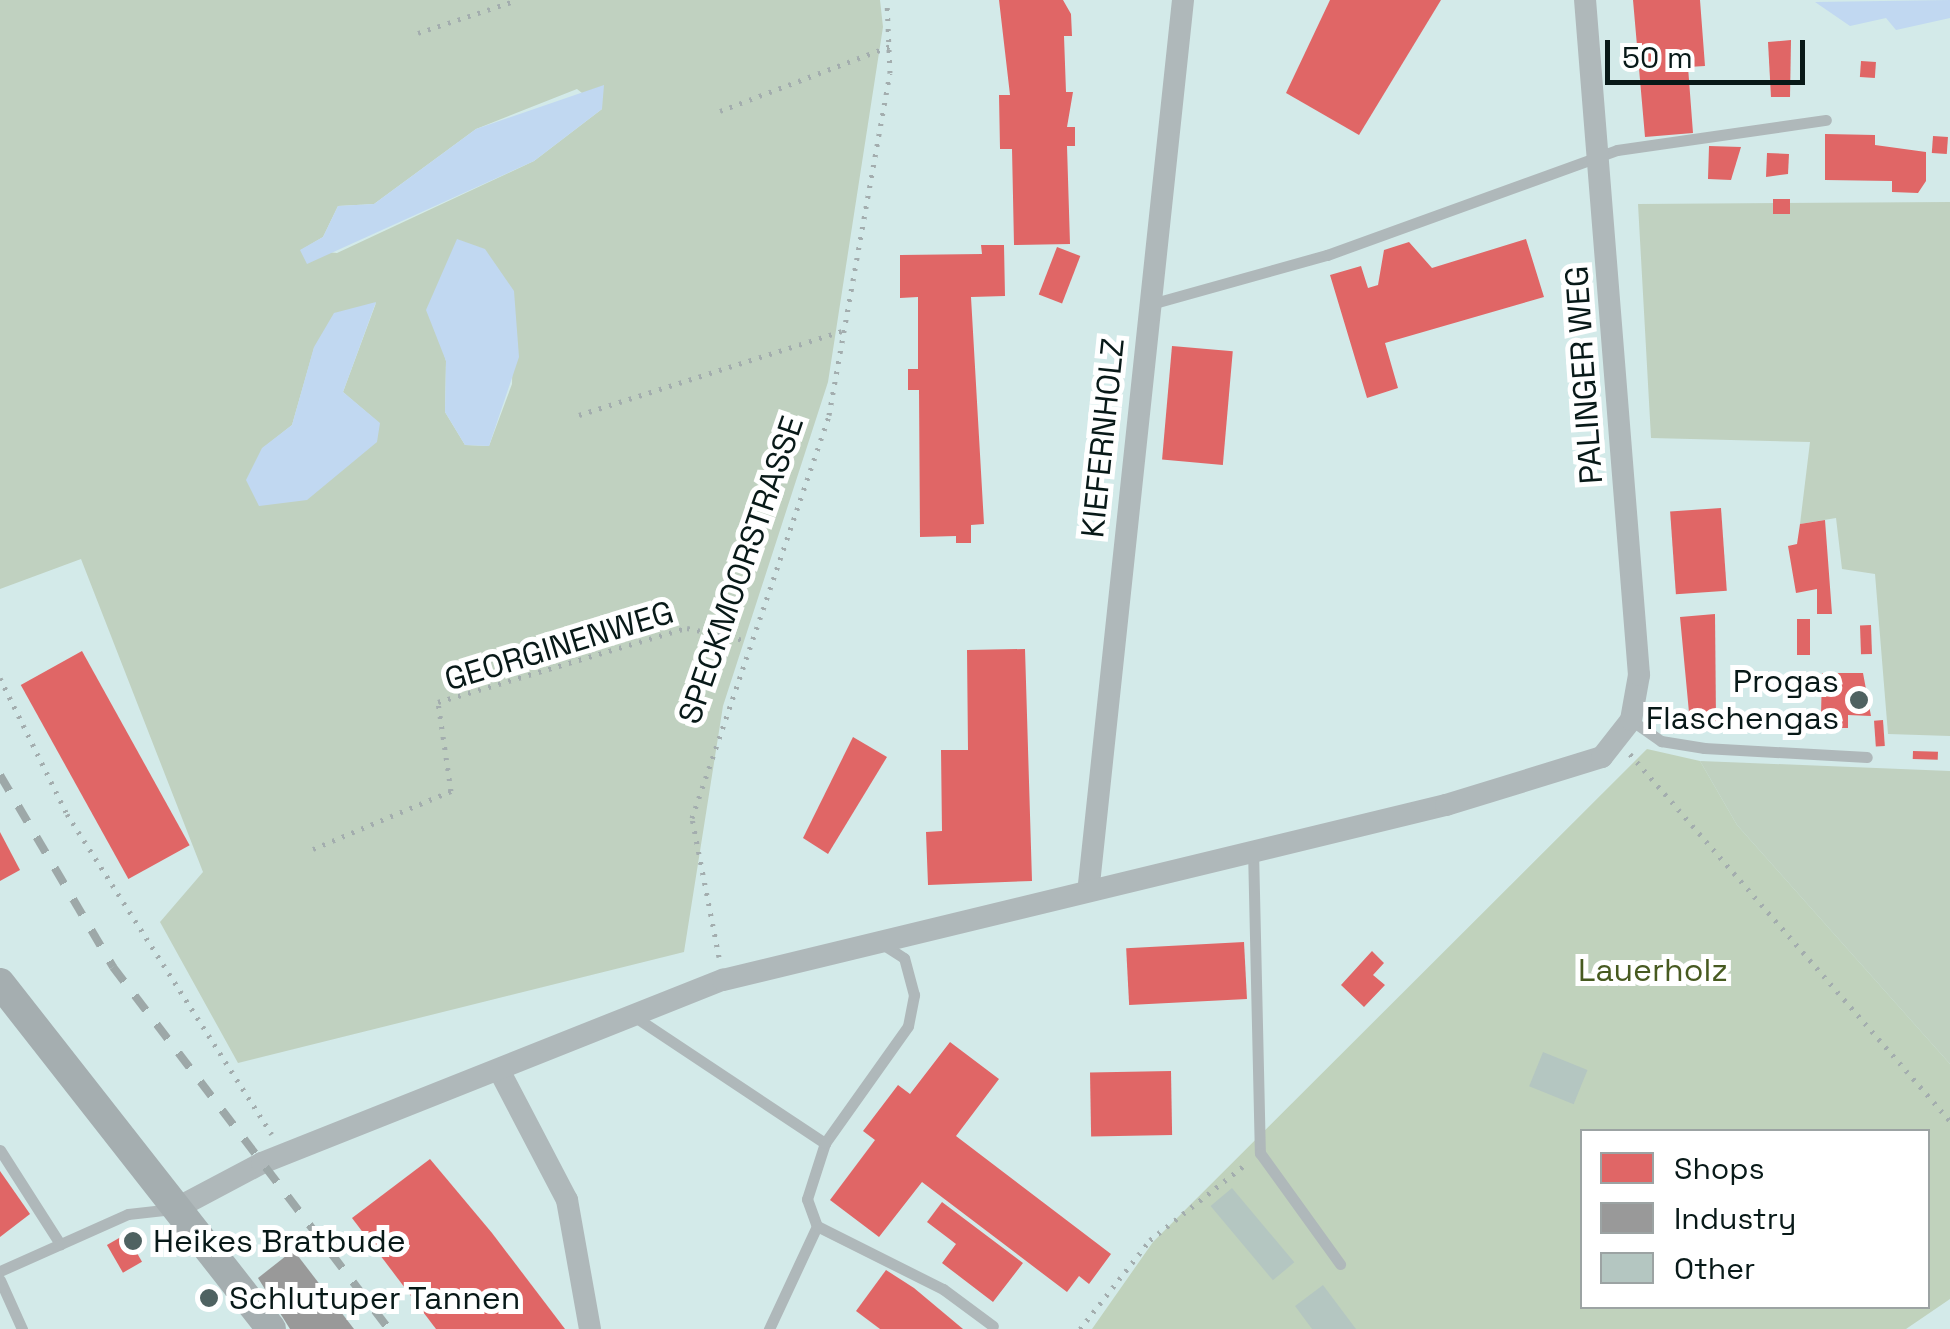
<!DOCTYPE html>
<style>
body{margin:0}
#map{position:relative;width:1950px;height:1329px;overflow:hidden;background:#d3eae9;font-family:"Space Grotesk",sans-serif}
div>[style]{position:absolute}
.green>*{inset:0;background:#c0d1c0}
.forest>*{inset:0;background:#c0d2bc}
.water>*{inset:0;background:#c1d8f1}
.shops>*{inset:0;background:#e06666;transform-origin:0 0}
.industry>*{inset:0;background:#999}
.building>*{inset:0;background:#b4c6c1;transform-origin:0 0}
.path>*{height:5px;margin-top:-2.5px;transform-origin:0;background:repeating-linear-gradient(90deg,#a3adae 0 2.5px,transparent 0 10.5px)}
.lane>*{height:11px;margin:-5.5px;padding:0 5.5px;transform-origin:5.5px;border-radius:5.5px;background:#afb8ba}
.street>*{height:22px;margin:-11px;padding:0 11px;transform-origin:11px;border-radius:11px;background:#afb8ba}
.secondary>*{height:30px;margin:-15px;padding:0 15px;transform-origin:15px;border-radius:15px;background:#a5aeb0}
.rail>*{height:8px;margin-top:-4px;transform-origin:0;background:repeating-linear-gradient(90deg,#9da8a8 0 18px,transparent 0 36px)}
.dots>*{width:28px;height:28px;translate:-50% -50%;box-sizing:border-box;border:5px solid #fff;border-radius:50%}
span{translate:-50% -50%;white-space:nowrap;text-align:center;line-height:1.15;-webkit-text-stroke:10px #fff;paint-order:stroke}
.street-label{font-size:32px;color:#081918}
.poi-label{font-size:32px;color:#081918}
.right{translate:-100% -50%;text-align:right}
.left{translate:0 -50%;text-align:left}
.park-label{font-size:32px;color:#475a20}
.legend{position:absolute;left:1580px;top:1129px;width:350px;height:180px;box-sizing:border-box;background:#fff;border:2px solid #9ca3a3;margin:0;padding:12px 18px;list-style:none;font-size:30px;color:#081918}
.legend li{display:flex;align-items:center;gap:20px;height:50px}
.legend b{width:50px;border:2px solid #9ca3a3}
.scale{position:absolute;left:1605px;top:40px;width:200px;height:45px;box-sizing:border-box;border:5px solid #081918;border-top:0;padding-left:12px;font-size:30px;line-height:35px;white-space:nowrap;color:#081918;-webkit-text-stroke:8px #fff;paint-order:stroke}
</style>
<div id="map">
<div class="green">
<i style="clip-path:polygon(evenodd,0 0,880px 0,883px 27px,828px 382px,723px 706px,684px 952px,238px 1063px,160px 922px,203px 872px,81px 559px,0 589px,0 0,577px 89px,602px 109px,534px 161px,337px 253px,301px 250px,323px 237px,338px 206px,374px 204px,476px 129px,577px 89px,0 0,514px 291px,512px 384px,489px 446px,465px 445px,445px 412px,446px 361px,433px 314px,514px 291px,0 0,376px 303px,343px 392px,379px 423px,263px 448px,292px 425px,314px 348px,376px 303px)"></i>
<i style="clip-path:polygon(1950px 202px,1950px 736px,1888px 734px,1875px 574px,1842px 569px,1836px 518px,1800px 524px,1810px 442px,1651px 438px,1638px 204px)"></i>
<i style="clip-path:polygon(1700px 761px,1950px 771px,1950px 1064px,1737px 825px)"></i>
</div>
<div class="forest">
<i style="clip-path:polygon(evenodd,1647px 749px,1700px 761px,1737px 825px,1950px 1064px,1950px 1299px,1906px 1329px,1092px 1329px,1153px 1242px,1647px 749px,1582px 1132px,1928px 1132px,1928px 1306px,1582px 1306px,1582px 1132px)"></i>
</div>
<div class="water">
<i style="clip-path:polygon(1950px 0,1950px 18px,1896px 30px,1886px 18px,1850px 26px,1815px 2px)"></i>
<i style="clip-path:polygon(604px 85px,602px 109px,534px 161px,307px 264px,300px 250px,323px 237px,338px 206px,374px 204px,476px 129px)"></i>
<i style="clip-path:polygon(457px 239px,485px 249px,514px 291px,519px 357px,489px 446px,465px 445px,445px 412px,446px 361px,426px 310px)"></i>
<i style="clip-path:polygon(376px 302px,343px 392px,380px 423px,377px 442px,307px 500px,259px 506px,246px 480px,262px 448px,292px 425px,314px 347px,334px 313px)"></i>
</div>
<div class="shops">
<i style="clip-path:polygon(999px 0,1063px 0,1071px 14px,1072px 36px,1064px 36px,1066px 92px,1073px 92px,1067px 127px,1075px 127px,1075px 146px,1067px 146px,1070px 244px,1014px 245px,1012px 149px,1000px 149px,999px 95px,1010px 95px)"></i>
<i style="clip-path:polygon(1330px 0,1441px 0,1359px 135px,1286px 93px)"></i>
<i style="clip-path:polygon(1633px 0,1700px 0,1705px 66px,1688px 67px,1693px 133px,1645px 137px)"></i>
<i style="clip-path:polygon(1791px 40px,1790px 97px,1771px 97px,1768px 42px)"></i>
<i style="left:1861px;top:61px;width:15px;height:16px;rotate:4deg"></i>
<i style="clip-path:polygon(1825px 134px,1875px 135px,1875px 145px,1926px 152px,1926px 181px,1918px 193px,1892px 192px,1892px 181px,1825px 180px)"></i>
<i style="left:1933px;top:136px;width:15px;height:17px;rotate:4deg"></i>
<i style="clip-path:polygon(1709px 146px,1741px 147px,1731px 180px,1708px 179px)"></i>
<i style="clip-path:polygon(1767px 153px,1789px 154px,1788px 174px,1766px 177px)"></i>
<i style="left:1773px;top:199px;width:17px;height:15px"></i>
<i style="clip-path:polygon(1526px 239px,1544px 297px,1385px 343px,1398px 388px,1367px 398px,1330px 275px,1361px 266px,1368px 288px,1378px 285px,1384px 250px,1409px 242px,1432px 268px)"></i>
<i style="clip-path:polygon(981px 245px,1004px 245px,1005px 296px,971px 297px,984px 524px,971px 525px,971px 543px,956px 543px,956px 536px,920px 537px,919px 390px,908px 390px,908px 369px,918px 369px,918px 297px,900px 298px,900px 255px,982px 254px)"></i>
<i style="left:1057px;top:247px;width:25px;height:51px;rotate:21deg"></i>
<i style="left:1172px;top:346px;width:61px;height:114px;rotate:5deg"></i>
<i style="left:1721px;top:508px;width:83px;height:51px;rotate:86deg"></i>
<i style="clip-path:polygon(1825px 520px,1832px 614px,1817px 614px,1817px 589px,1796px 593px,1788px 546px,1797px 544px,1800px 524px)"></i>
<i style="clip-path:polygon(1715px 614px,1716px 721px,1690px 723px,1680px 617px)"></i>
<i style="left:1810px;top:619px;width:36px;height:13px;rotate:90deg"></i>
<i style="left:1871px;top:625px;width:29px;height:11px;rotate:88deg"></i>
<i style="clip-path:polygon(1025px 649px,1032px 881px,928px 885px,926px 832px,942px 831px,941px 750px,968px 750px,967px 650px)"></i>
<i style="left:82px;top:651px;width:222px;height:70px;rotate:61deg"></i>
<i style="clip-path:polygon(1822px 673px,1863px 673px,1871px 716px,1848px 715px,1848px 728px,1834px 728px,1834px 715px,1821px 715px)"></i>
<i style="left:1883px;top:720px;width:26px;height:9px;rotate:86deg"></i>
<i style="clip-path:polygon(853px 737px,887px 757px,828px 854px,803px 838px)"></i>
<i style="left:1913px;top:751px;width:25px;height:8px;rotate:2deg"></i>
<i style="clip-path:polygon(0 832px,20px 870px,0 881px)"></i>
<i style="left:1244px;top:942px;width:57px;height:118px;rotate:87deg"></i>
<i style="clip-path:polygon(1372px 951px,1384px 963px,1373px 975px,1385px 985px,1364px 1007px,1341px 985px)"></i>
<i style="clip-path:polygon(950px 1042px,999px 1079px,956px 1136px,1111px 1254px,1089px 1284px,1079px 1276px,1067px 1292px,922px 1182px,879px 1237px,830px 1200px,875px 1140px,863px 1131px,898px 1085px,910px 1094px)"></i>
<i style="left:1171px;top:1071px;width:64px;height:81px;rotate:89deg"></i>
<i style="clip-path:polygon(430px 1159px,492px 1233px,565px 1329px,436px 1329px,352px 1218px)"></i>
<i style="clip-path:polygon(0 1171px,30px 1214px,0 1237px)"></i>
<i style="clip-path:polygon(942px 1202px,1023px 1263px,993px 1302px,942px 1263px,956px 1244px,927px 1222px)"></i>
<i style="left:126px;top:1234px;width:32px;height:22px;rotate:60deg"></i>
<i style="clip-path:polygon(886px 1270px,914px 1288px,963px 1329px,880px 1329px,856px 1311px)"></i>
</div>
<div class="industry">
<i style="clip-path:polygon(291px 1252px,298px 1256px,354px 1329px,290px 1329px,258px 1278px)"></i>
</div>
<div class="building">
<i style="left:1543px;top:1052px;width:48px;height:37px;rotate:22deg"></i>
<i style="left:1232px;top:1188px;width:97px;height:28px;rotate:50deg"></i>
<i style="clip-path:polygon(1323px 1285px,1356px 1329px,1312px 1329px,1295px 1306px)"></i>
</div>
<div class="path">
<i style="left:418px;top:33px;width:104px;rotate:-18.4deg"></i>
<i style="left:720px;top:111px;width:182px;rotate:-20.9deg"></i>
<i style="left:579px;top:415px;width:279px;rotate:-17.7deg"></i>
<i style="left:0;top:678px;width:152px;rotate:63.8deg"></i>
<i style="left:67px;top:814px;width:380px;rotate:57.4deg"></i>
<i style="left:1630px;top:754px;width:487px;rotate:48.9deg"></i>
<i style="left:313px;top:849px;width:150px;rotate:-22.8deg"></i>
<i style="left:451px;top:791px;width:90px;rotate:-98.3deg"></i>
<i style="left:438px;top:702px;width:260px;rotate:-16.6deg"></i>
<i style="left:687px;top:628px;width:62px;rotate:12deg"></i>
<i style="left:719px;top:957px;width:142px;rotate:-101deg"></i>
<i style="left:692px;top:818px;width:426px;rotate:-71.2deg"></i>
<i style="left:829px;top:415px;width:347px;rotate:-79.9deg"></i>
<i style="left:890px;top:73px;width:73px;rotate:-92.4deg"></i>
<i style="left:1080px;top:1329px;width:113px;rotate:-51.8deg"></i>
<i style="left:1150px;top:1240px;width:124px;rotate:-38.4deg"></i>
</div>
<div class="lane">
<i style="left:1151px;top:304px;width:183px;rotate:-15.6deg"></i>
<i style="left:1327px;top:255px;width:308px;rotate:-19.9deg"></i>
<i style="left:1617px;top:150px;width:211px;rotate:-8.2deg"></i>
<i style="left:1631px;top:720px;width:37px;rotate:35deg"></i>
<i style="left:1661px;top:741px;width:44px;rotate:9.2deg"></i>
<i style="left:1704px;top:748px;width:163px;rotate:3.2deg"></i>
<i style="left:1253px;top:849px;width:304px;rotate:88.7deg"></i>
<i style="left:1260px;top:1153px;width:137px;rotate:54.2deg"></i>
<i style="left:632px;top:1015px;width:232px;rotate:33.6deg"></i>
<i style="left:825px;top:1143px;width:59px;rotate:107.8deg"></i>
<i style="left:807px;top:1199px;width:29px;rotate:70deg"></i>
<i style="left:817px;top:1226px;width:114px;rotate:115deg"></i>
<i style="left:825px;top:1143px;width:143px;rotate:-54.6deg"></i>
<i style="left:908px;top:1026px;width:32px;rotate:-79deg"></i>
<i style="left:914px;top:995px;width:38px;rotate:-105deg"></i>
<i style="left:904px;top:958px;width:27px;rotate:-147deg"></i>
<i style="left:0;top:1150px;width:112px;rotate:57.4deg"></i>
<i style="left:817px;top:1226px;width:141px;rotate:26.6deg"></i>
<i style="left:943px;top:1289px;width:62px;rotate:36.5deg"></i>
<i style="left:0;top:1271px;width:140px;rotate:-24deg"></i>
<i style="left:128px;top:1214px;width:45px;rotate:-6.3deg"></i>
<i style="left:0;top:1280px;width:54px;rotate:65.8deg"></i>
</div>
<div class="street">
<i style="left:1089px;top:884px;width:889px;rotate:-83.93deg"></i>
<i style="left:499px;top:1070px;width:147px;rotate:62.4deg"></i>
<i style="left:567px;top:1200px;width:131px;rotate:79.9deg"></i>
<i style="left:177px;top:1208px;width:96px;rotate:-27.9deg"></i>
<i style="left:262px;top:1163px;width:496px;rotate:-21.7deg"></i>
<i style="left:723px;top:980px;width:744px;rotate:-13.61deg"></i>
<i style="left:1446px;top:805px;width:163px;rotate:-17.1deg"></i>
<i style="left:1602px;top:757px;width:47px;rotate:-51.9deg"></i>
<i style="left:1631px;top:720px;width:46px;rotate:-79.9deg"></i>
<i style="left:1639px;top:675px;width:677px;rotate:-94.57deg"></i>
</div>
<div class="secondary">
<i style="left:0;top:983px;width:439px;rotate:51.9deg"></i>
</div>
<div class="rail">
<i style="left:0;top:775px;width:223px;rotate:59.5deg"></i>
<i style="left:113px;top:967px;width:455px;rotate:52.7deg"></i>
</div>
<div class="dots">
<i style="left:1859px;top:700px;background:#4f6261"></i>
<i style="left:133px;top:1241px;background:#4f6261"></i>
<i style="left:209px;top:1298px;background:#4f6261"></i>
</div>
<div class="street-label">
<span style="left:1584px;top:375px;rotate:-94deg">PALINGER WEG</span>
<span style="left:1103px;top:438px;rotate:-84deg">KIEFERNHOLZ</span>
<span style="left:741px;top:570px;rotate:-71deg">SPECKMOORSTRASSE</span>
<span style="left:559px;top:646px;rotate:-17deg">GEORGINENWEG</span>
</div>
<div class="poi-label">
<span class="right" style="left:1839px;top:700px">Progas<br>Flaschengas</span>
<span class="left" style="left:153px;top:1241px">Heikes Bratbude</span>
<span class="left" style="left:229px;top:1298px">Schlutuper Tannen</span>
</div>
<div class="park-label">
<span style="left:1653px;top:970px">Lauerholz</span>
</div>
<ul class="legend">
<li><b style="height:28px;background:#e06666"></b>Shops</li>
<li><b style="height:28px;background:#999"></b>Industry</li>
<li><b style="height:28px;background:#b4c6c1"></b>Other</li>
</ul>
<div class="scale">50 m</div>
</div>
